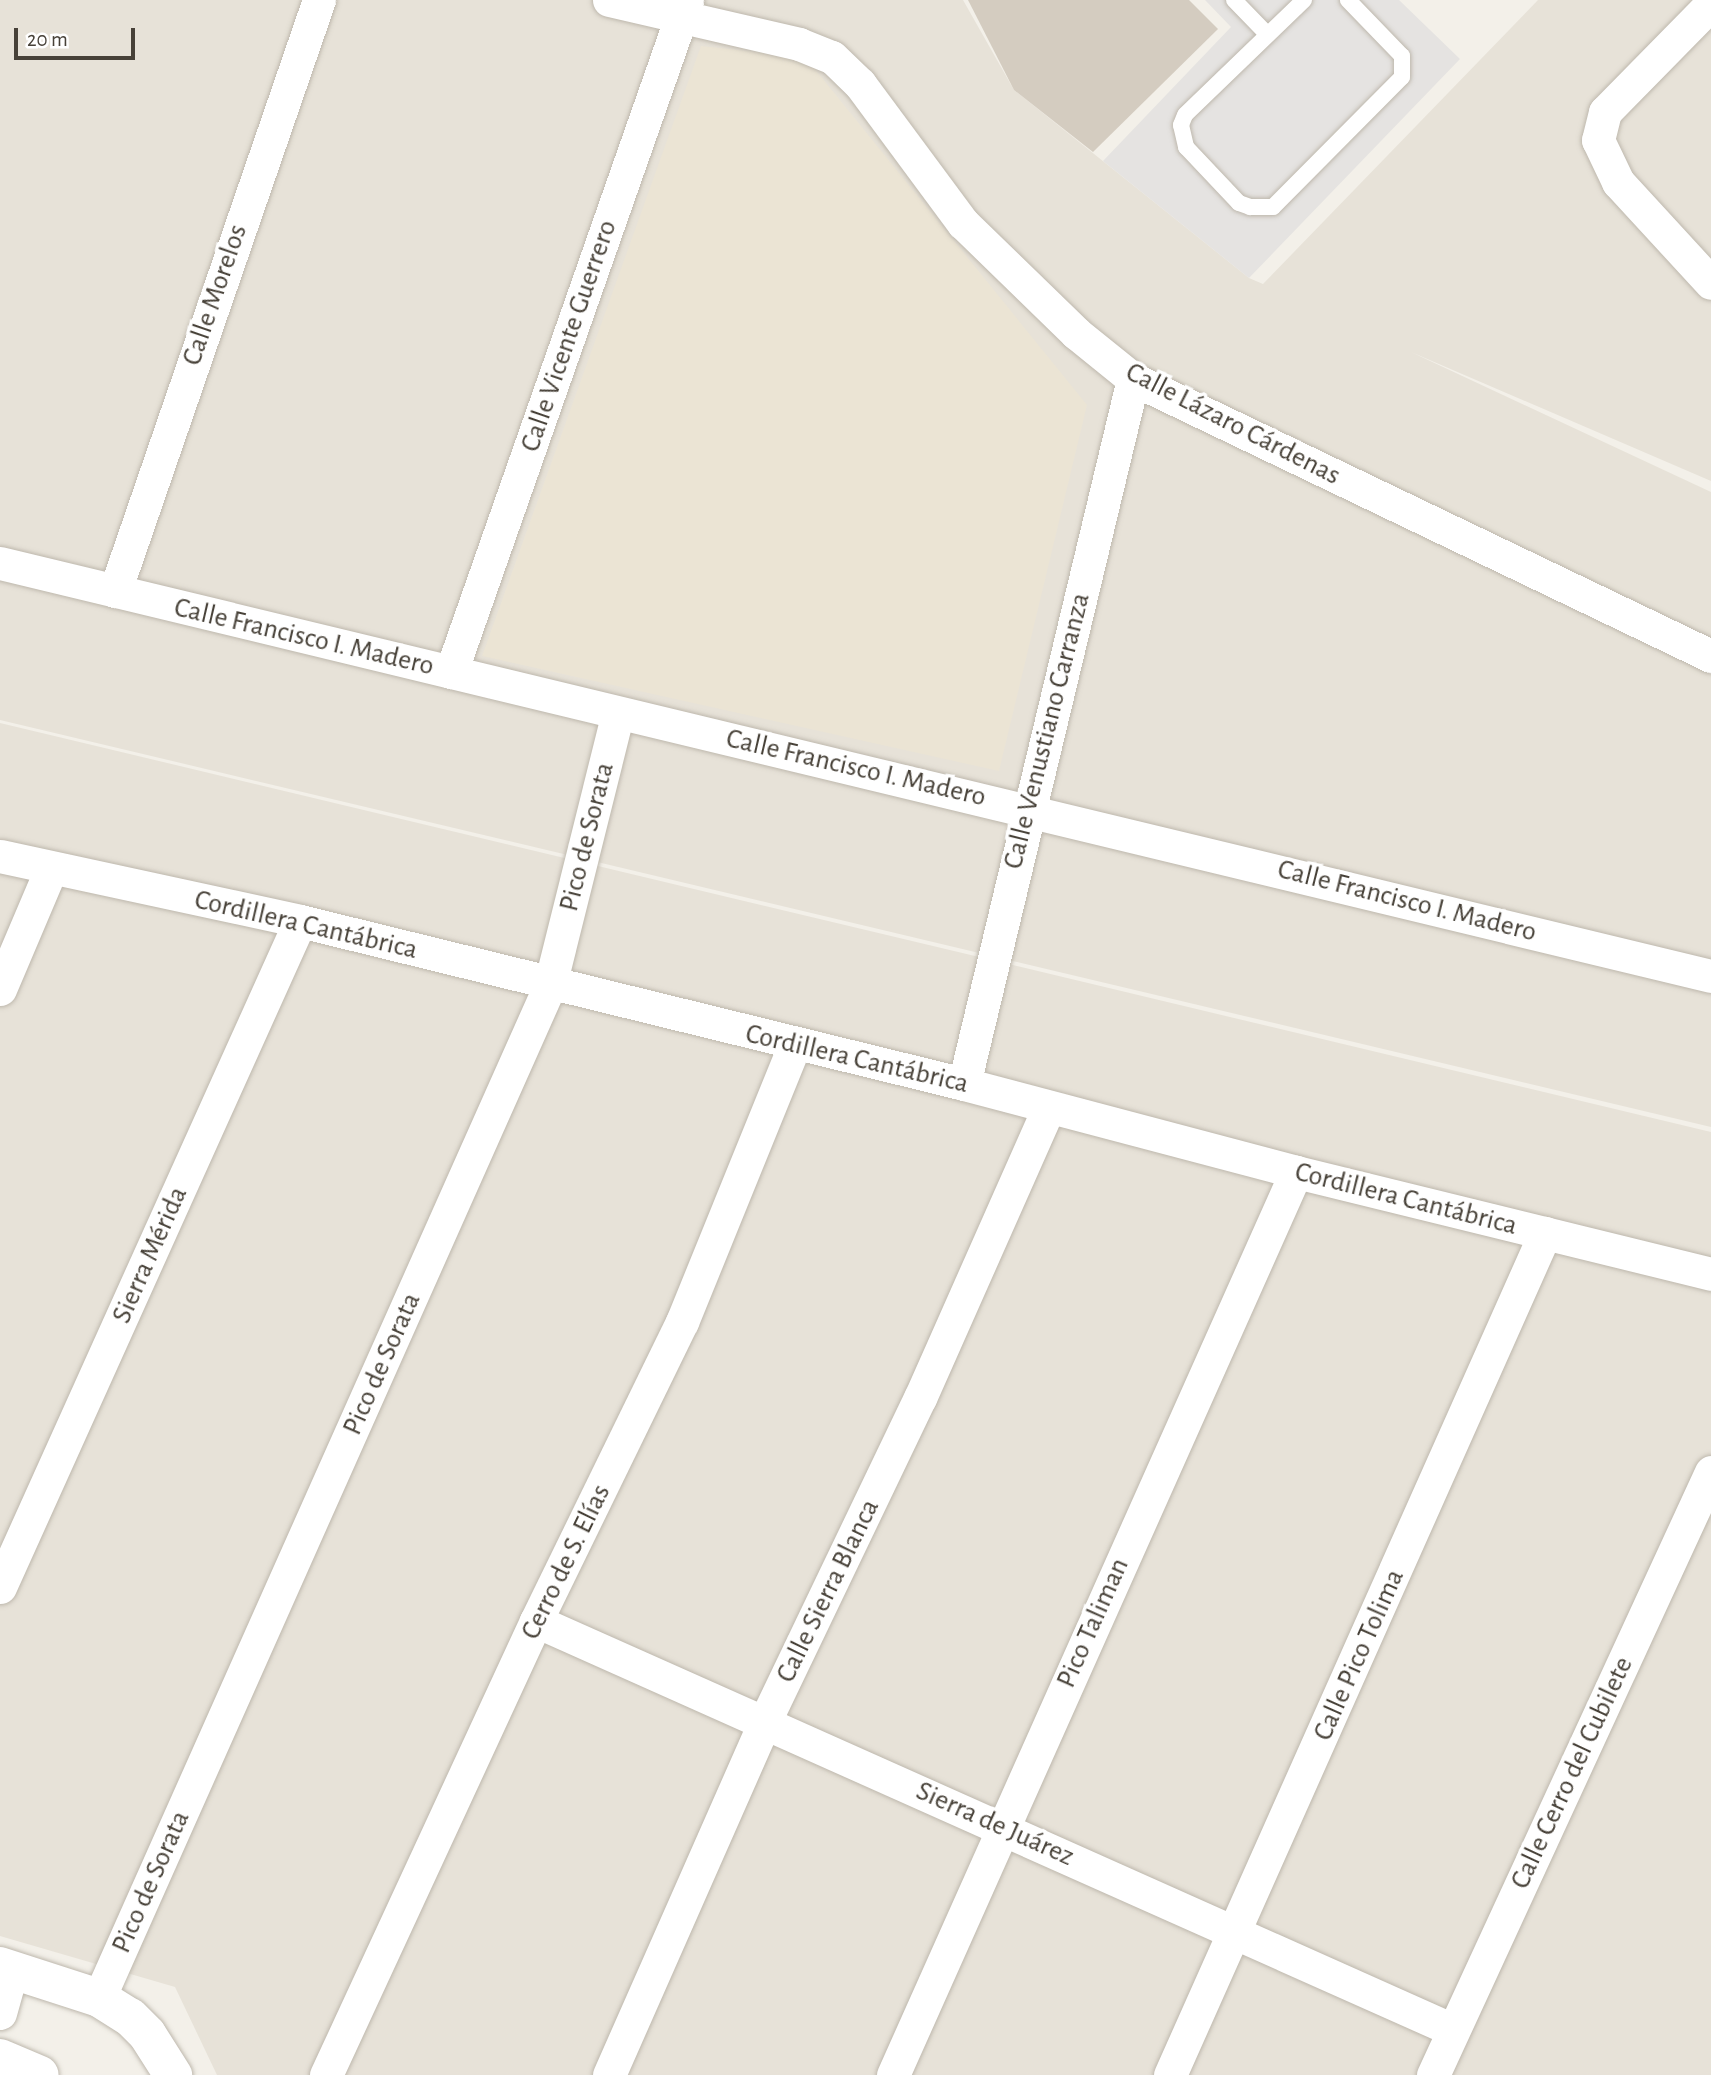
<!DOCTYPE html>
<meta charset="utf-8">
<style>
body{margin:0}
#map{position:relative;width:1711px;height:2075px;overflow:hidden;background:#f3f0e9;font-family:"Alegreya Sans",sans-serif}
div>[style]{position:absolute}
.residential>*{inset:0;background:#e7e2d8}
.education>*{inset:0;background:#ebe4d4}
.parking>*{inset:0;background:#e5e3e1}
.building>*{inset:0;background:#d4ccc0}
.roads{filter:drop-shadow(0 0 2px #beb8ad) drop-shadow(0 0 2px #beb8ad)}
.service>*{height:16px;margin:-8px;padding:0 8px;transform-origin:8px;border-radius:8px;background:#fff}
.minor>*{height:33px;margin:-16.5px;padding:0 16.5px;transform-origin:16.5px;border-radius:16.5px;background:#fff}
.tertiary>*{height:38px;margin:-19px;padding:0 19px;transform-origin:19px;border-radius:19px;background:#fff}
span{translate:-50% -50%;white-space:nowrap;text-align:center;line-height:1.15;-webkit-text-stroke:7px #fff;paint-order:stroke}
.street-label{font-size:28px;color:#474138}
.scale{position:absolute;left:14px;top:28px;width:121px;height:32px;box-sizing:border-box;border:4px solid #474138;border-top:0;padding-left:9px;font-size:21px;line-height:24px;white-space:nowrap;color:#474138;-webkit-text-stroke:5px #fff;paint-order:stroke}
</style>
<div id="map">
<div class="residential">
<i style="clip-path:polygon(0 0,963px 0,1014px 90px,1249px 278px,1263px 284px,1538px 0,1711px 0,1711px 481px,1411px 352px,1711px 492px,1711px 1127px,0 720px)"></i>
<i style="clip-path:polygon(0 723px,1711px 1132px,1711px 2075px,217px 2075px,175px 1987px,0 1936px)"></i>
</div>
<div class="education">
<i style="clip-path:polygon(701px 46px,805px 57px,1087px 405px,999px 771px,482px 656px)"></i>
</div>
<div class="parking">
<i style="clip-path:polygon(1205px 0,1399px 0,1460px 59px,1249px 278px,1103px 161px,1231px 27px)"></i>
</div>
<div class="building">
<i style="clip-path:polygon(968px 0,1189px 0,1218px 29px,1093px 152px,1014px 90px)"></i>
</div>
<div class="roads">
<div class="service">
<i style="left:1234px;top:0;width:47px;rotate:45.9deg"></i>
<i style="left:1304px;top:0;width:165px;rotate:136deg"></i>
<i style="left:1185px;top:115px;width:11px;rotate:112deg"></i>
<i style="left:1181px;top:125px;width:23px;rotate:77deg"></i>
<i style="left:1186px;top:147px;width:77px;rotate:46.6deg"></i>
<i style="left:1239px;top:203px;width:12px;rotate:20deg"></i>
<i style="left:1250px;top:207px;width:23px"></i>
<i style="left:1273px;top:207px;width:183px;rotate:-45.2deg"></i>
<i style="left:1402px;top:77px;width:21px;rotate:-90deg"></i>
<i style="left:1402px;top:56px;width:78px;rotate:-134deg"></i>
</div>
<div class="minor">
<i style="left:609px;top:0;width:195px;rotate:13deg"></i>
<i style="left:799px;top:44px;width:35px;rotate:22deg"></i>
<i style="left:832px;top:57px;width:39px;rotate:44deg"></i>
<i style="left:860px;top:84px;width:173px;rotate:53.5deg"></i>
<i style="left:963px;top:223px;width:158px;rotate:44.2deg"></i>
<i style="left:1076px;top:333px;width:73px;rotate:38.9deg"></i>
<i style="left:1133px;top:379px;width:641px;rotate:25.61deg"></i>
<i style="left:1711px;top:4px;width:151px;rotate:134.5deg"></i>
<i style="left:1605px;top:112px;width:29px;rotate:104deg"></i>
<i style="left:1598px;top:140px;width:47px;rotate:64.5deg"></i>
<i style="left:1618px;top:182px;width:137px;rotate:47.4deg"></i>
<i style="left:0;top:563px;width:1760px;rotate:13.57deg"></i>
<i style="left:115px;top:591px;width:625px;rotate:-70.96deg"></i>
<i style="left:451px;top:672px;width:712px;rotate:-70.65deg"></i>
<i style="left:0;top:856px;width:307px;rotate:12.2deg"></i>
<i style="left:300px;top:921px;width:684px;rotate:13.79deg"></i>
<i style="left:964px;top:1084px;width:343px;rotate:14.8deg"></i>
<i style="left:1296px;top:1172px;width:427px;rotate:13.8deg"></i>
<i style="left:0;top:989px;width:130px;rotate:-67deg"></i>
<i style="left:964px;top:1084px;width:725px;rotate:-76.52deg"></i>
<i style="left:0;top:1587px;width:730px;rotate:-65.75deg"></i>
<i style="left:536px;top:1621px;width:1004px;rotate:24.04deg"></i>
<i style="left:99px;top:1998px;width:1109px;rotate:-66deg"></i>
<i style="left:550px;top:985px;width:280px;rotate:-76deg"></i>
<i style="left:0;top:2013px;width:45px;rotate:-74.4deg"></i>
<i style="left:326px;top:2075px;width:500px;rotate:-65.18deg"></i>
<i style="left:536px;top:1621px;width:333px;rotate:-64deg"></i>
<i style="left:682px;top:1322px;width:300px;rotate:-67.9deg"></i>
<i style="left:609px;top:2075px;width:385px;rotate:-66.2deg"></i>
<i style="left:764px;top:1723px;width:361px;rotate:-64.4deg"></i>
<i style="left:920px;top:1398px;width:318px;rotate:-66.1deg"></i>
<i style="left:893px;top:2075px;width:989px;rotate:-65.95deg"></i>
<i style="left:1170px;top:2075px;width:922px;rotate:-65.99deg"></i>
<i style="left:1433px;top:2075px;width:664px;rotate:-65.25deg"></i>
</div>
<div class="tertiary">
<i style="left:0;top:1966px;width:104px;rotate:17.9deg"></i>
<i style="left:99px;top:1998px;width:36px;rotate:32deg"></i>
<i style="left:130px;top:2017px;width:24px;rotate:45deg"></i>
<i style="left:147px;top:2034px;width:49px;rotate:57.6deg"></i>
<i style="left:0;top:2058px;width:43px;rotate:23deg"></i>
</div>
</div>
<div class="street-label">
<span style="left:215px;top:295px;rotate:-71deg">Calle Morelos</span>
<span style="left:569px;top:336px;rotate:-71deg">Calle Vicente Guerrero</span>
<span style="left:1233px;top:424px;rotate:27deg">Calle Lázaro Cárdenas</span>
<span style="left:304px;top:637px;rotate:13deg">Calle Francisco I. Madero</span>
<span style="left:1047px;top:731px;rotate:-76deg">Calle Venustiano Carranza</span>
<span style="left:856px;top:768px;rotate:13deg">Calle Francisco I. Madero</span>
<span style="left:587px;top:837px;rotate:-76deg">Pico de Sorata</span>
<span style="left:1407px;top:901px;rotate:14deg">Calle Francisco I. Madero</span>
<span style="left:306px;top:925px;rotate:13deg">Cordillera Cantábrica</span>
<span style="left:857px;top:1059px;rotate:13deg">Cordillera Cantábrica</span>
<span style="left:1406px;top:1199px;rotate:14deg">Cordillera Cantábrica</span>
<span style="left:150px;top:1255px;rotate:-66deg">Sierra Mérida</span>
<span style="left:382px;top:1364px;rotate:-66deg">Pico de Sorata</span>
<span style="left:566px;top:1562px;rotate:-64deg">Cerro de S. Elías</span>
<span style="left:828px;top:1591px;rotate:-64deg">Calle Sierra Blanca</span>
<span style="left:1093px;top:1623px;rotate:-66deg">Pico Taliman</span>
<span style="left:1359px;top:1655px;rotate:-66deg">Calle Pico Tolima</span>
<span style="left:1572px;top:1773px;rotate:-65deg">Calle Cerro del Cubilete</span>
<span style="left:995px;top:1824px;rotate:24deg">Sierra de Juárez</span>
<span style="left:151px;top:1882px;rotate:-66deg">Pico de Sorata</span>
</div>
<div class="scale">20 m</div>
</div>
